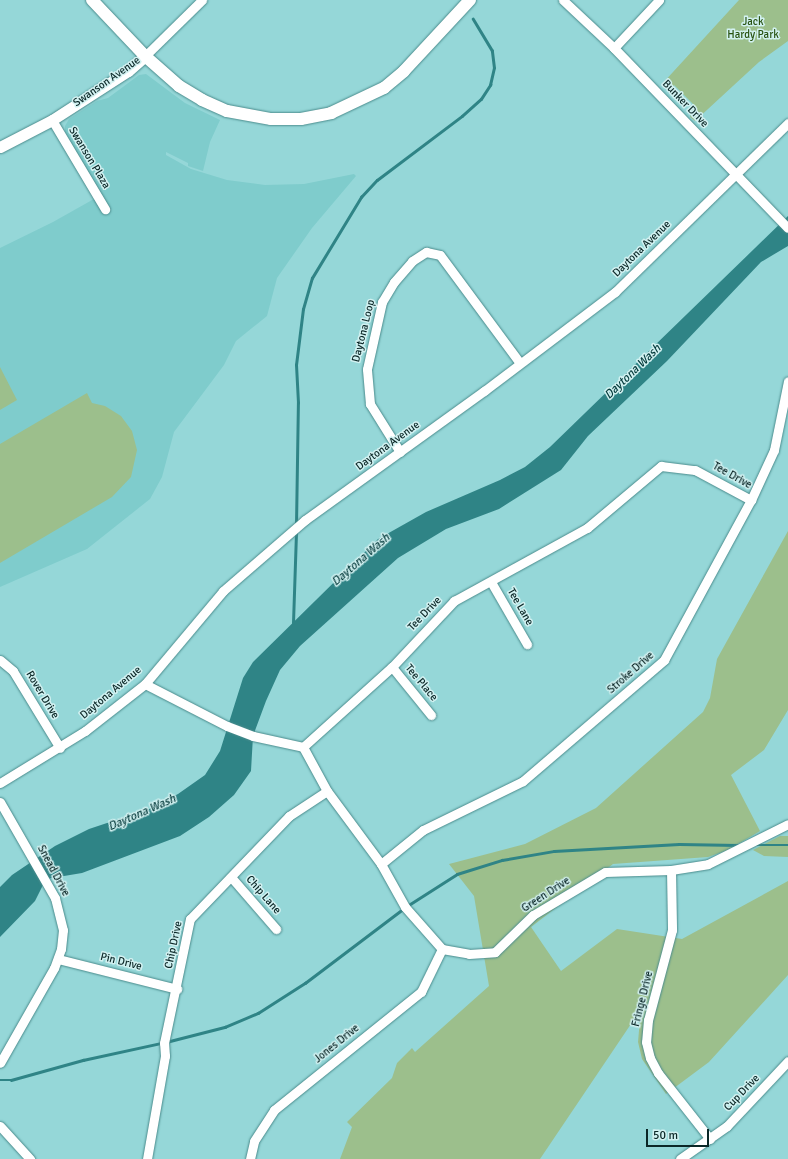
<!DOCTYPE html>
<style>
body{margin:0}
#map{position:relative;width:788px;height:1159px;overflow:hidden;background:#95d7d8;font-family:Signika,sans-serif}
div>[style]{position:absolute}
.built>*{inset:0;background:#7fcccc}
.green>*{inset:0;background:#9cbf8c}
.water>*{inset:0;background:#2f8486}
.stream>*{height:2.5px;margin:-1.25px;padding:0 1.25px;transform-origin:1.25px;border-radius:1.25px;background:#2f8486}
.roads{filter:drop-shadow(0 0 1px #4a8b8c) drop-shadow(0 0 1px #4a8b8c)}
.minor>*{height:9px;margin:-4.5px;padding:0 4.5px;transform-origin:4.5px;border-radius:4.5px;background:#fff}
.tertiary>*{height:11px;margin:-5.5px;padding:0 5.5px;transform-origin:5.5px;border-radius:5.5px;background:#fff}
.secondary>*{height:12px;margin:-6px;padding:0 6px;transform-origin:6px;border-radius:6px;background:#fff}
span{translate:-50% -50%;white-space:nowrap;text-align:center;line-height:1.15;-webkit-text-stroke:3px #d2f1f1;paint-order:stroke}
.park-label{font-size:11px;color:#285210}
.street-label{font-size:11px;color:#0b2727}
.water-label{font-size:12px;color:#043a3b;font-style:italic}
.scale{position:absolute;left:646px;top:1129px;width:63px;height:18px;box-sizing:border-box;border:2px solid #0b2727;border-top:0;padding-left:5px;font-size:12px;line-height:14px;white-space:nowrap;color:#0b2727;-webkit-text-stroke:3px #d2f1f1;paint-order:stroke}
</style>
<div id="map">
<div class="built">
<i style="clip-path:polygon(146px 74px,185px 103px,220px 120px,210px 142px,203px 171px,188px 166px,188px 163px,166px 152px,166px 155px,191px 169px,227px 180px,265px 185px,304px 184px,354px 174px,356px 176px,312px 228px,277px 278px,267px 316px,236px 341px,224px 365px,174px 432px,162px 477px,150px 499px,87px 549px,0 587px,0 248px,53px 222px,101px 195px,65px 132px,65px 126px,69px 119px,97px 101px,108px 98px,139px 75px)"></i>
</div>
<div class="green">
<i style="clip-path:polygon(739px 0,788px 0,788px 41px,759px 62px,695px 121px,690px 117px,694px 105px,674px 85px,671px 93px,662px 84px)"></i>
<i style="clip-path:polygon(0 367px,17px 400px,0 410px)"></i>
<i style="clip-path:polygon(87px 393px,92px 403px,105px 406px,121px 416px,132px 431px,137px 450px,131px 477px,112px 497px,0 563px,0 444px)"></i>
<i style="clip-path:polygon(788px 531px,788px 710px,764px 750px,731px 775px,760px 831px,728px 850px,708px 857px,613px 864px,531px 927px,561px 971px,617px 929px,682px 939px,788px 881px,788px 975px,709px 1062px,666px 1094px,642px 1059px,638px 1042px,640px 1019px,635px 1018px,540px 1159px,340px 1159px,352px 1127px,347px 1122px,392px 1078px,397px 1063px,412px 1048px,415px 1052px,489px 986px,474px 896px,449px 864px,525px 844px,596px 808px,703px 712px,710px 698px,717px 659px)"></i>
<i style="clip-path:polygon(780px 836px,788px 836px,788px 857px,764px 856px,753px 850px)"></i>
</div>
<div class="water">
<i style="clip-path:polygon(788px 216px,788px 246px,761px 262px,667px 361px,588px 436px,561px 470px,499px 509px,446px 529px,398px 558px,300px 646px,280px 670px,266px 701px,253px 736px,251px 771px,234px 795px,209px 817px,180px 836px,82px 873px,46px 879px,35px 901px,0 937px,0 887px,12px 875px,55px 846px,89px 829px,149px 809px,178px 794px,205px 775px,220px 751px,243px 678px,253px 662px,378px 539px,426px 512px,500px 480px,525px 467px,550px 447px)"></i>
</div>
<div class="stream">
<i style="left:296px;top:525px;width:122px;rotate:-89.1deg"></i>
<i style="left:298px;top:403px;width:38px;rotate:-93deg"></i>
<i style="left:296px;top:365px;width:56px;rotate:-82.9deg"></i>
<i style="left:303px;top:309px;width:32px;rotate:-74deg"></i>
<i style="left:312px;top:278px;width:95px;rotate:-58.8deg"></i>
<i style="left:361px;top:197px;width:23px;rotate:-47deg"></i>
<i style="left:377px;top:180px;width:106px;rotate:-37deg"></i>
<i style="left:462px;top:116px;width:25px;rotate:-42deg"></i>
<i style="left:481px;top:99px;width:17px;rotate:-57deg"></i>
<i style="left:490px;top:85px;width:17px;rotate:-77deg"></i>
<i style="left:494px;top:68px;width:17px;rotate:-97deg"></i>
<i style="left:492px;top:51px;width:37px;rotate:-121deg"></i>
<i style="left:293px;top:623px;width:91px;rotate:-88.1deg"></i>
<i style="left:753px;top:845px;width:35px"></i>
<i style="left:407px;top:906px;width:59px;rotate:-32.6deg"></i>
<i style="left:457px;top:874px;width:47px;rotate:-17.3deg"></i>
<i style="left:502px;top:860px;width:53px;rotate:-9.8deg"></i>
<i style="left:554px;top:851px;width:125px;rotate:-3.2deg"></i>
<i style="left:679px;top:844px;width:59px;rotate:1deg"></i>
<i style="left:166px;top:1042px;width:61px;rotate:-14.3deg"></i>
<i style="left:225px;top:1027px;width:36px;rotate:-23deg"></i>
<i style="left:258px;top:1013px;width:56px;rotate:-32.6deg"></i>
<i style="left:305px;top:983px;width:123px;rotate:-37.1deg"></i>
<i style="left:0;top:1080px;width:11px"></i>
<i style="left:11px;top:1080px;width:75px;rotate:-15.5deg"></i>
<i style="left:83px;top:1060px;width:80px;rotate:-12.3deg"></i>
</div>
<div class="roads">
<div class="minor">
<i style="left:563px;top:0;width:70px;rotate:43.3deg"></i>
<i style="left:614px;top:48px;width:250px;rotate:46deg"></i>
<i style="left:614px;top:48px;width:66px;rotate:-46.8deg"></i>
<i style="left:145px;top:56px;width:80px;rotate:-44.5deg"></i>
<i style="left:52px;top:120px;width:104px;rotate:59.2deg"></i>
<i style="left:400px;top:452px;width:57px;rotate:-122deg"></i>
<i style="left:370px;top:404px;width:35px;rotate:-95deg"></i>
<i style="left:367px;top:369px;width:69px;rotate:-77.4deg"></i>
<i style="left:382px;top:302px;width:23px;rotate:-59deg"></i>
<i style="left:394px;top:282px;width:28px;rotate:-49deg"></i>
<i style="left:412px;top:261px;width:17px;rotate:-33deg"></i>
<i style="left:426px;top:252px;width:14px;rotate:12deg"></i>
<i style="left:440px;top:255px;width:134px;rotate:53.5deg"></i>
<i style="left:491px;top:582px;width:72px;rotate:59.9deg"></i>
<i style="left:0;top:660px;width:17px;rotate:40deg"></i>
<i style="left:13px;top:671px;width:90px;rotate:58.6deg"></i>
<i style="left:392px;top:667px;width:62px;rotate:50.9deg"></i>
<i style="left:145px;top:684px;width:92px;rotate:27.1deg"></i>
<i style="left:227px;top:726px;width:28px;rotate:21deg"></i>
<i style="left:253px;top:736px;width:51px;rotate:12.4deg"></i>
<i style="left:303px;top:747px;width:50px;rotate:61.4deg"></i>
<i style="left:327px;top:791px;width:91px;rotate:53.5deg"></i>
<i style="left:381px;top:864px;width:49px;rotate:60.8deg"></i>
<i style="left:405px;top:907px;width:56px;rotate:48.6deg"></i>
<i style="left:442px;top:949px;width:27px;rotate:10deg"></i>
<i style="left:469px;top:954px;width:26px;rotate:-4deg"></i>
<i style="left:495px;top:952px;width:53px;rotate:-44.2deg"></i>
<i style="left:533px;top:915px;width:84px;rotate:-30.8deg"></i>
<i style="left:605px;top:872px;width:66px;rotate:-1.7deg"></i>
<i style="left:671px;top:870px;width:37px;rotate:-9deg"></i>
<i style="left:708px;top:864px;width:89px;rotate:-26.6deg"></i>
<i style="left:303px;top:747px;width:120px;rotate:-42deg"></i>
<i style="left:392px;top:667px;width:91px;rotate:-46.8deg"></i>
<i style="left:454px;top:601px;width:152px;rotate:-28.8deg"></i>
<i style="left:587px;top:528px;width:97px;rotate:-40deg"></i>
<i style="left:661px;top:466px;width:34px;rotate:7deg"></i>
<i style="left:695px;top:470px;width:64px;rotate:28.2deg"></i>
<i style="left:0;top:783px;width:100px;rotate:-31.5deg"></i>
<i style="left:85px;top:731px;width:76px;rotate:-38.1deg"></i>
<i style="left:145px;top:684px;width:121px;rotate:-50deg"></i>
<i style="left:223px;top:591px;width:108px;rotate:-40.9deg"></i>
<i style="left:305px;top:520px;width:221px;rotate:-35.8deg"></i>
<i style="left:484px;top:391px;width:164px;rotate:-37.1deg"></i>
<i style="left:615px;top:292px;width:242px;rotate:-44.3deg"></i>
<i style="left:0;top:802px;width:111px;rotate:60.2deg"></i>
<i style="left:55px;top:898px;width:33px;rotate:76deg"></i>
<i style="left:63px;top:930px;width:19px;rotate:96deg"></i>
<i style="left:61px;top:949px;width:20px;rotate:110deg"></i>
<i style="left:54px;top:968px;width:109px;rotate:119.6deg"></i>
<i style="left:381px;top:864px;width:54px;rotate:-39deg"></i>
<i style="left:423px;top:830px;width:111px;rotate:-26.1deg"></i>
<i style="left:523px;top:781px;width:186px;rotate:-40.6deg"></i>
<i style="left:664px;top:660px;width:182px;rotate:-61.5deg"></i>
<i style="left:751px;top:500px;width:55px;rotate:-65.3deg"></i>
<i style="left:774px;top:450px;width:70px;rotate:-78.5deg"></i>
<i style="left:671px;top:870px;width:60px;rotate:89deg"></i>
<i style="left:672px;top:930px;width:93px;rotate:104.9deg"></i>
<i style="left:648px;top:1020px;width:22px;rotate:95deg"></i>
<i style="left:646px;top:1042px;width:16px;rotate:76deg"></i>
<i style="left:650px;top:1058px;width:17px;rotate:62deg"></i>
<i style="left:658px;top:1073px;width:84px;rotate:51.8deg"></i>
<i style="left:231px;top:877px;width:69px;rotate:49.1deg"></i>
<i style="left:58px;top:959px;width:123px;rotate:14.1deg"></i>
<i style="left:0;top:1126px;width:45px;rotate:47.7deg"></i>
<i style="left:147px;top:1159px;width:105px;rotate:-80.1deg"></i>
<i style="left:165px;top:1056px;width:13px;rotate:-94deg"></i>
<i style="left:164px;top:1043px;width:127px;rotate:-78.2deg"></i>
<i style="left:190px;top:919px;width:143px;rotate:-46.1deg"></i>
<i style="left:289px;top:816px;width:45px;rotate:-33.3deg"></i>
<i style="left:250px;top:1159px;width:18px;rotate:-77deg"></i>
<i style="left:254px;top:1141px;width:37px;rotate:-57deg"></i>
<i style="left:274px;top:1110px;width:189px;rotate:-38.8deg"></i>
<i style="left:421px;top:992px;width:48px;rotate:-64deg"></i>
<i style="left:680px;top:1159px;width:57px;rotate:-35.1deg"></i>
<i style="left:727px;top:1126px;width:89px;rotate:-46.8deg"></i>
</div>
<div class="tertiary">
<i style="left:0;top:147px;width:59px;rotate:-27.4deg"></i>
<i style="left:52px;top:120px;width:90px;rotate:-32.8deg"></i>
<i style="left:128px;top:71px;width:23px;rotate:-41deg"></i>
</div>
<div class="secondary">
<i style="left:92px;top:0;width:77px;rotate:46.6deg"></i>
<i style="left:145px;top:56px;width:45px;rotate:41.4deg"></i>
<i style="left:179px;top:86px;width:27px;rotate:31deg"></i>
<i style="left:202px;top:100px;width:27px;rotate:24deg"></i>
<i style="left:227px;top:111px;width:45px;rotate:10.3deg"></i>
<i style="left:271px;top:119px;width:30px"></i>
<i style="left:301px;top:119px;width:31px;rotate:-11deg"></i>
<i style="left:331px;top:113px;width:59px;rotate:-25.3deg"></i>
<i style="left:384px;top:88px;width:26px;rotate:-40deg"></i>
<i style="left:404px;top:71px;width:97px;rotate:-47.1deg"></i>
</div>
</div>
<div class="park-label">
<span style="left:753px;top:29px">Jack<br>Hardy Park</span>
</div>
<div class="street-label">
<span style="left:107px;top:82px;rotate:-35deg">Swanson Avenue</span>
<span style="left:685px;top:104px;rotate:46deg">Bunker Drive</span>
<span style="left:89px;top:158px;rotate:59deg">Swanson Plaza</span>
<span style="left:642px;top:249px;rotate:-44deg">Daytona Avenue</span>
<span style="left:364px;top:331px;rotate:-76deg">Daytona Loop</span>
<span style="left:388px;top:446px;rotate:-36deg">Daytona Avenue</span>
<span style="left:732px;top:476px;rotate:29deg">Tee Drive</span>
<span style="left:520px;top:607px;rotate:60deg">Tee Lane</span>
<span style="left:425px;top:614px;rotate:-46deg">Tee Drive</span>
<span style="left:631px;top:673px;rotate:-41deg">Stroke Drive</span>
<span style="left:421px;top:683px;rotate:50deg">Tee Place</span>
<span style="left:111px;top:693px;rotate:-40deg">Daytona Avenue</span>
<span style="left:42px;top:695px;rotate:59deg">Rover Drive</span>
<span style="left:53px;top:871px;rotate:62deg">Snead Drive</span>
<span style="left:263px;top:895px;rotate:49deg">Chip Lane</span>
<span style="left:546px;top:895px;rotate:-33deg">Green Drive</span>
<span style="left:174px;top:945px;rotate:-78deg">Chip Drive</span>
<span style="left:121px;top:962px;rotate:14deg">Pin Drive</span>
<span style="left:643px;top:999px;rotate:-76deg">Fringe Drive</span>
<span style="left:337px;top:1044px;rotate:-39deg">Jones Drive</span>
<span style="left:742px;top:1093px;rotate:-46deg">Cup Drive</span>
</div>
<div class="water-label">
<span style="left:633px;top:372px;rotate:-44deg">Daytona Wash</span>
<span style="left:361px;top:560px;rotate:-41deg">Daytona Wash</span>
<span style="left:142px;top:813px;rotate:-24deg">Daytona Wash</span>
</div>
<div class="scale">50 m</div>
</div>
